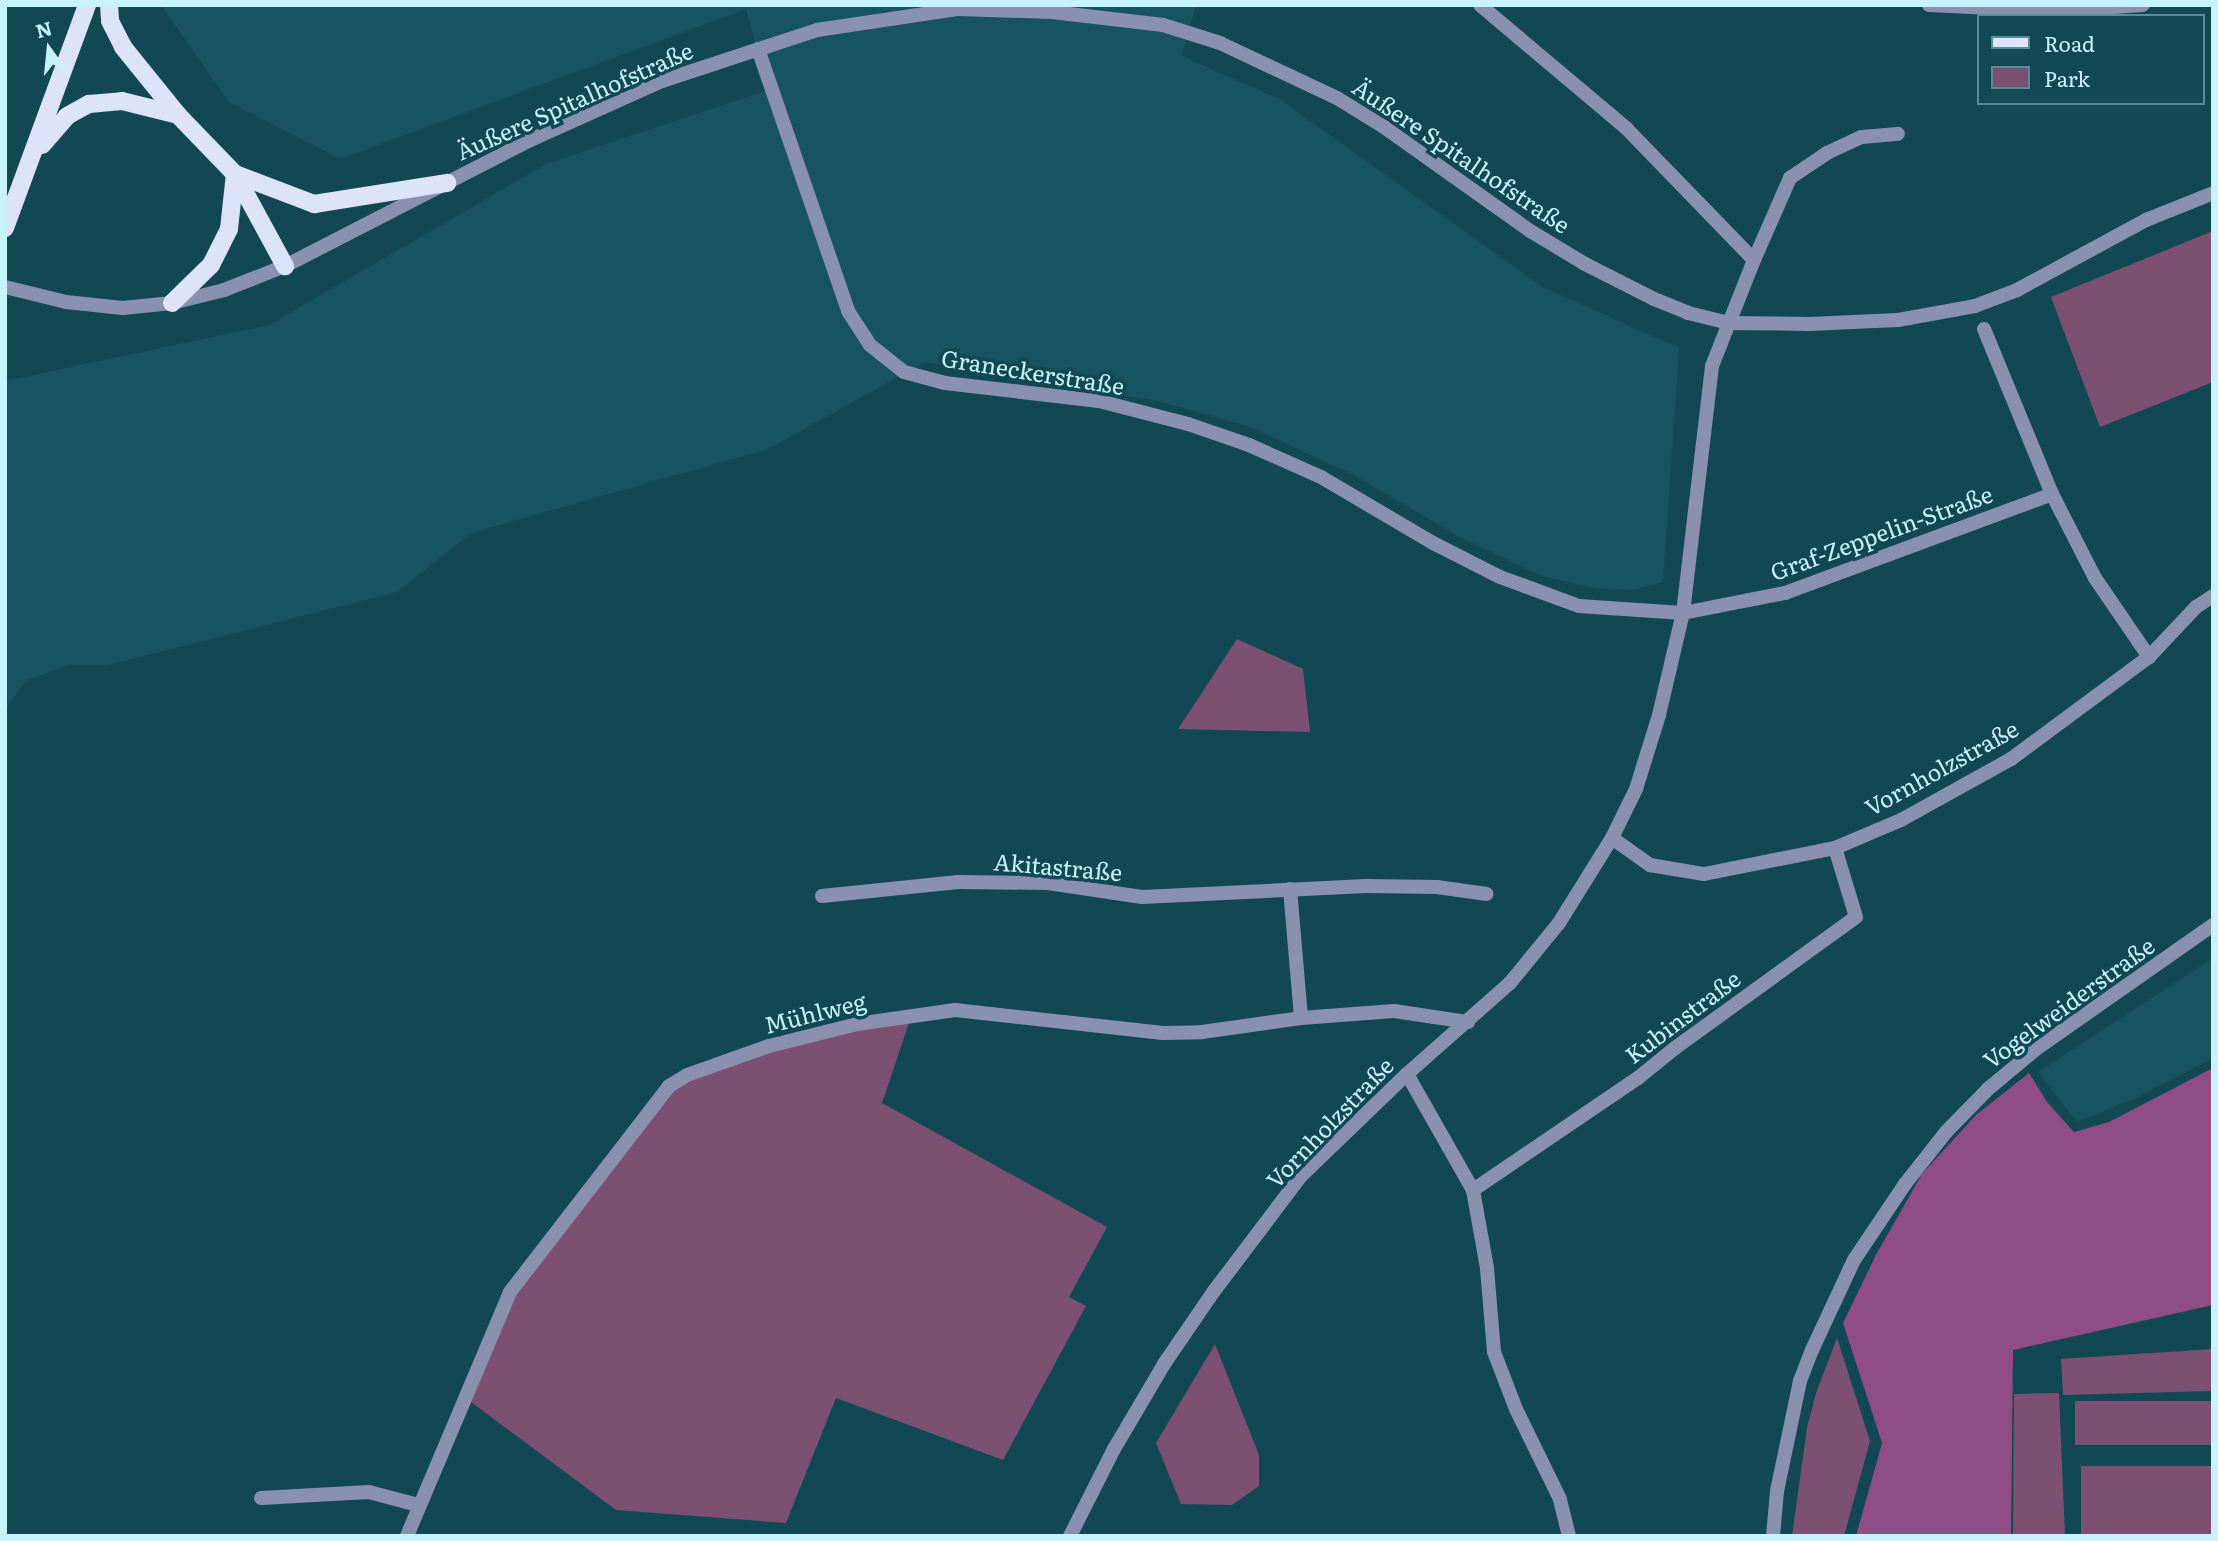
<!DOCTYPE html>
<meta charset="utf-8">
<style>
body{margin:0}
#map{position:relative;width:2218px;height:1541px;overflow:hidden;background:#124853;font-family:Literata,serif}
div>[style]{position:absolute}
.built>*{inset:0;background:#175460}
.green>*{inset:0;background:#7b5072;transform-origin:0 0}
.forest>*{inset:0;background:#904c84}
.minor>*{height:14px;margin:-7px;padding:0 7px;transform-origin:7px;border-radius:7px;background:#8a91ae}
.tertiary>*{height:14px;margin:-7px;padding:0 7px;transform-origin:7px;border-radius:7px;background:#8a91ae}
.primary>*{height:18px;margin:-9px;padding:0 9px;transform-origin:9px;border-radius:9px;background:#dde3fb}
span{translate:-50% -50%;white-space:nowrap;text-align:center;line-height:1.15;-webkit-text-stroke:7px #124853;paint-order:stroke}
.street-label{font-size:23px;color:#c7f3fe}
.frame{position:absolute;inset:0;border:7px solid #c7f3fe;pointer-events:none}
.legend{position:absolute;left:1977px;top:14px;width:228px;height:91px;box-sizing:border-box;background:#124853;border:2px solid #5a8c97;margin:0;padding:9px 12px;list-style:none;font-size:21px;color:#c7f3fe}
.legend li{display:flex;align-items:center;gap:14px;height:35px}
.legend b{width:35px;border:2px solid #5a8c97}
.north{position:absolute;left:14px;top:14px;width:70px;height:70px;-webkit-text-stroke:5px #124853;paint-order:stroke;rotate:345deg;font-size:19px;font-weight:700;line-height:28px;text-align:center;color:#c7f3fe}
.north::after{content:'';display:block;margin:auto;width:24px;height:32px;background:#c7f3fe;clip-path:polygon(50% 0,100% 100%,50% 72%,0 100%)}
</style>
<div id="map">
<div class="built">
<i style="clip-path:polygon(161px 5px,1196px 5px,1182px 56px,1281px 100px,1541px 286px,1679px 348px,1663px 582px,1631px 590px,1596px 588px,1541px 576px,1458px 536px,1352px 474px,1248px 426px,1157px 401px,925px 362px,768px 449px,471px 533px,397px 592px,107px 665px,67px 665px,26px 681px,5px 709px,5px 381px,269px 325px,548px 163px,768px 90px,746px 9px,340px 159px,229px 102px)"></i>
<i style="clip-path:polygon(2213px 958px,2213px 1058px,2134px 1099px,2077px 1122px,2038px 1072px)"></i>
</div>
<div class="green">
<i style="clip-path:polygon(2213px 231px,2213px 382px,2100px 427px,2051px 297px)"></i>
<i style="clip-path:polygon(1237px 639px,1303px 669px,1310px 732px,1178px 729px)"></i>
<i style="clip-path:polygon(913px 1011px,882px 1103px,1107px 1227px,1069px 1297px,1086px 1306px,1003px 1460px,836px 1398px,786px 1523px,616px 1510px,467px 1399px,509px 1297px,669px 1085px,692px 1073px)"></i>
<i style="clip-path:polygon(1837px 1338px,1870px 1441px,1844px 1536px,1792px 1536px,1807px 1428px,1816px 1393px)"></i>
<i style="clip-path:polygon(1215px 1344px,1259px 1455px,1259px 1486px,1232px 1505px,1181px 1504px,1156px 1443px)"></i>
<i style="clip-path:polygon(2213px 1349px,2213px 1391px,2063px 1395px,2061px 1359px)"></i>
<i style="clip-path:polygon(2059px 1393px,2065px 1536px,2013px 1536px,2014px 1394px)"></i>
<i style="left:2213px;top:1401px;width:44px;height:138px;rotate:90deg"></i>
<i style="left:2213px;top:1466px;width:70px;height:132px;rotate:90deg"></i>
</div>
<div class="forest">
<i style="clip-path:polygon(2213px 1068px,2213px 1305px,2013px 1350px,2011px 1536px,1856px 1536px,1882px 1443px,1843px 1323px,1877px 1253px,1922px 1174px,1976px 1115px,2029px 1073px,2047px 1102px,2074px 1132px,2109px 1122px)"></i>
</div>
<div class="minor">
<i style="left:1480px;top:5px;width:192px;rotate:40.1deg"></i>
<i style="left:1627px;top:129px;width:182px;rotate:45.9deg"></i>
<i style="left:1929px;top:5px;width:126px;rotate:2.7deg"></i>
<i style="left:2055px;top:11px;width:88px;rotate:-3.9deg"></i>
<i style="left:758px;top:49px;width:277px;rotate:71deg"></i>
<i style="left:848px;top:311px;width:40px;rotate:57.1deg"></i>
<i style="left:870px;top:345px;width:43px;rotate:38.5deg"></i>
<i style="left:904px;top:372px;width:42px;rotate:15deg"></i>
<i style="left:945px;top:383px;width:155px;rotate:6.7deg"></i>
<i style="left:1099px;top:401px;width:92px;rotate:14.5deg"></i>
<i style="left:1188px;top:424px;width:65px;rotate:19deg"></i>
<i style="left:1249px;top:445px;width:79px;rotate:24deg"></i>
<i style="left:1321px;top:477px;width:130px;rotate:30.5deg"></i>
<i style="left:1433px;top:543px;width:75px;rotate:26.9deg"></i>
<i style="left:1500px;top:577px;width:84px;rotate:20.2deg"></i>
<i style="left:1579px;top:606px;width:104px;rotate:3.9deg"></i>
<i style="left:1683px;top:613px;width:104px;rotate:-11.1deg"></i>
<i style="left:1785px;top:593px;width:285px;rotate:-20.3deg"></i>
<i style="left:1984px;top:329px;width:178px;rotate:67.6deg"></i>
<i style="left:2052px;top:494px;width:94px;rotate:62.9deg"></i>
<i style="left:2095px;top:578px;width:96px;rotate:55.6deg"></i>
<i style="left:1612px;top:838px;width:47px;rotate:35.4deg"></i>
<i style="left:1650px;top:865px;width:55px;rotate:9.5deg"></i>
<i style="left:1704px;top:874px;width:134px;rotate:-11.2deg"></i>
<i style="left:1835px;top:848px;width:72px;rotate:-23deg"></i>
<i style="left:1901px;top:820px;width:126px;rotate:-29deg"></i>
<i style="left:2011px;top:759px;width:172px;rotate:-36.5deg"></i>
<i style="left:2149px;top:657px;width:69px;rotate:-46.8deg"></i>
<i style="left:2196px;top:607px;width:20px;rotate:-33deg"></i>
<i style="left:1290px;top:889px;width:129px;rotate:85.1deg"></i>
<i style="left:822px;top:896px;width:137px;rotate:-5.9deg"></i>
<i style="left:958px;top:882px;width:90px;rotate:0.6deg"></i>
<i style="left:1048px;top:883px;width:95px;rotate:8.5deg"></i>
<i style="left:1142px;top:897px;width:224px;rotate:-2.8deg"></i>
<i style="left:1366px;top:886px;width:71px;rotate:0.8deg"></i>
<i style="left:1437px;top:887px;width:50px;rotate:8deg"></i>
<i style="left:1407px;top:1074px;width:133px;rotate:60.4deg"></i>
<i style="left:261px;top:1498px;width:108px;rotate:-3.2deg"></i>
<i style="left:369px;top:1492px;width:51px;rotate:14.9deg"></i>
<i style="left:407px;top:1536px;width:265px;rotate:-67.1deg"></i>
<i style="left:510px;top:1292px;width:260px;rotate:-52.3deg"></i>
<i style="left:669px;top:1086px;width:21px;rotate:-31deg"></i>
<i style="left:687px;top:1075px;width:87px;rotate:-19.5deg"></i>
<i style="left:769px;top:1046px;width:91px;rotate:-14deg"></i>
<i style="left:857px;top:1024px;width:99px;rotate:-8.1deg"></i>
<i style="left:955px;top:1010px;width:209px;rotate:6.3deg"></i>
<i style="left:1163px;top:1033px;width:39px;rotate:-1deg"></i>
<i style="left:1202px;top:1032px;width:100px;rotate:-8deg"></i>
<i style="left:1301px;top:1018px;width:93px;rotate:-4.3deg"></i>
<i style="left:1394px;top:1011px;width:75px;rotate:8.5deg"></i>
<i style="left:1070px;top:1536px;width:97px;rotate:-63.2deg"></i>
<i style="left:1114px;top:1449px;width:99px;rotate:-59.5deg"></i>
<i style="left:1164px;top:1364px;width:88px;rotate:-55.6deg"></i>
<i style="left:1214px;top:1291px;width:144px;rotate:-52.9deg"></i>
<i style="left:1301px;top:1176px;width:147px;rotate:-43.9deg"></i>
<i style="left:1407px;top:1074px;width:137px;rotate:-41.5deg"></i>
<i style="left:1510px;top:983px;width:77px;rotate:-50.8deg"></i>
<i style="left:1559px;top:923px;width:100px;rotate:-58.1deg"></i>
<i style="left:1612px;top:838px;width:55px;rotate:-63.9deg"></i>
<i style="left:1636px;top:789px;width:77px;rotate:-72.7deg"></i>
<i style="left:1659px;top:715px;width:105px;rotate:-76.8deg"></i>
<i style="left:1683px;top:613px;width:249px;rotate:-83.3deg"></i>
<i style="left:1712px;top:366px;width:114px;rotate:-68.4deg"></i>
<i style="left:1754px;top:260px;width:90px;rotate:-66.3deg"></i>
<i style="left:1790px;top:178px;width:45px;rotate:-34deg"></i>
<i style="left:1827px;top:153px;width:38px;rotate:-25deg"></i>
<i style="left:1862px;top:137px;width:36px;rotate:-5deg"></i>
<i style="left:1569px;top:1536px;width:38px;rotate:-104deg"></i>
<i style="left:1560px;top:1499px;width:100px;rotate:-116.1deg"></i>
<i style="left:1516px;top:1409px;width:61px;rotate:-111.1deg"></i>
<i style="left:1494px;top:1352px;width:84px;rotate:-94.8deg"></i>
<i style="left:1487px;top:1268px;width:79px;rotate:-100.2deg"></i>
<i style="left:1473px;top:1190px;width:199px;rotate:-34.2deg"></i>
<i style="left:1638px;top:1078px;width:48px;rotate:-39deg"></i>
<i style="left:1675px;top:1048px;width:223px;rotate:-35.9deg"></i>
<i style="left:1856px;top:917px;width:72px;rotate:-106.9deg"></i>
<i style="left:1773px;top:1536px;width:45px;rotate:-84.9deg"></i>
<i style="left:1777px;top:1491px;width:112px;rotate:-78.2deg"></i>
<i style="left:1800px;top:1381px;width:33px;rotate:-69deg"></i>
<i style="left:1812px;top:1350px;width:99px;rotate:-65deg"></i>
<i style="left:1854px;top:1260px;width:92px;rotate:-56.1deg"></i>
<i style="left:1905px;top:1184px;width:66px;rotate:-51.7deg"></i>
<i style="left:1946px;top:1132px;width:60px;rotate:-45.7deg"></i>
<i style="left:1988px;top:1089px;width:62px;rotate:-39.8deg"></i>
<i style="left:2036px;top:1049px;width:216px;rotate:-35deg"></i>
</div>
<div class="tertiary">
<i style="left:5px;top:287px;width:63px;rotate:13.8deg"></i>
<i style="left:66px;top:302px;width:57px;rotate:6deg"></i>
<i style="left:123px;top:308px;width:49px;rotate:-5.8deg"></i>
<i style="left:172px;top:303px;width:54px;rotate:-14deg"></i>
<i style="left:224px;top:290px;width:66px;rotate:-21.5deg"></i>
<i style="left:285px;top:266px;width:273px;rotate:-27.2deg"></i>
<i style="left:528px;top:141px;width:147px;rotate:-24.1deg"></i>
<i style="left:662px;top:81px;width:163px;rotate:-18.2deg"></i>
<i style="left:817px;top:30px;width:143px;rotate:-8.5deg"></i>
<i style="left:958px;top:9px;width:94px;rotate:1.8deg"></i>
<i style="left:1052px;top:12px;width:112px;rotate:6.7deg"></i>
<i style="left:1163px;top:25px;width:60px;rotate:17.5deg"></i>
<i style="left:1220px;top:43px;width:129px;rotate:25.2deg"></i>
<i style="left:1337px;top:98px;width:55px;rotate:31.7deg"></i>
<i style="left:1384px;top:127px;width:181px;rotate:35.4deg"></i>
<i style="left:1532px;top:232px;width:62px;rotate:31.1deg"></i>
<i style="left:1585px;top:264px;width:77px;rotate:26.9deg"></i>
<i style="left:1654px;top:299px;width:37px;rotate:22deg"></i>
<i style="left:1688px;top:313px;width:42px;rotate:13.7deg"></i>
<i style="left:1729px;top:323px;width:80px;rotate:0.7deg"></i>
<i style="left:1809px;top:324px;width:89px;rotate:-2.6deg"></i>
<i style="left:1898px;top:320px;width:78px;rotate:-10.3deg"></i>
<i style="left:1975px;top:306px;width:45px;rotate:-20.9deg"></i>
<i style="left:2017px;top:290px;width:147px;rotate:-28.5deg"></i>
<i style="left:2146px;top:220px;width:72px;rotate:-21.9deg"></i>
</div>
<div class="primary">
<i style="left:109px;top:5px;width:16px;rotate:86deg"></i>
<i style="left:110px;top:21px;width:29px;rotate:63deg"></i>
<i style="left:123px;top:47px;width:87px;rotate:51deg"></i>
<i style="left:178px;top:115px;width:82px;rotate:46deg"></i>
<i style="left:235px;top:174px;width:105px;rotate:61.5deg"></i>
<i style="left:42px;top:145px;width:38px;rotate:-49deg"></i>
<i style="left:67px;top:116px;width:25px;rotate:-29deg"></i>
<i style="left:89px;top:104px;width:33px;rotate:-5deg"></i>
<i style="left:122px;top:101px;width:58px;rotate:14deg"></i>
<i style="left:235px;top:174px;width:85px;rotate:20.8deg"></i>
<i style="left:314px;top:204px;width:135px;rotate:-9deg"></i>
<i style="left:5px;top:228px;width:238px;rotate:-69.8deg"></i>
<i style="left:172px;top:303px;width:54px;rotate:-44.3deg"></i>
<i style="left:211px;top:265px;width:40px;rotate:-63.4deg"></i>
<i style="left:229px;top:229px;width:55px;rotate:-83.8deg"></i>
</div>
<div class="street-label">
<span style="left:574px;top:100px;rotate:-24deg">Äußere Spitalhofstraße</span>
<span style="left:1462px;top:155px;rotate:34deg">Äußere Spitalhofstraße</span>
<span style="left:1033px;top:371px;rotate:9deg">Graneckerstraße</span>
<span style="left:1881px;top:532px;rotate:-20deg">Graf-Zeppelin-Straße</span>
<span style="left:1941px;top:767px;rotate:-29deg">Vornholzstraße</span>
<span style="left:1058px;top:866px;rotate:5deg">Akitastraße</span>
<span style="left:2068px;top:1002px;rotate:-36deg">Vogelweiderstraße</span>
<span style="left:815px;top:1012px;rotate:-14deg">Mühlweg</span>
<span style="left:1682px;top:1016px;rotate:-37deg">Kubinstraße</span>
<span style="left:1329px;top:1122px;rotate:-46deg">Vornholzstraße</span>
</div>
<div class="frame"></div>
<ul class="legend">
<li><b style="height:9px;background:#dde3fb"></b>Road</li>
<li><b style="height:19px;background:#7b5072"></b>Park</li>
</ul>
<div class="north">N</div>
</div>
